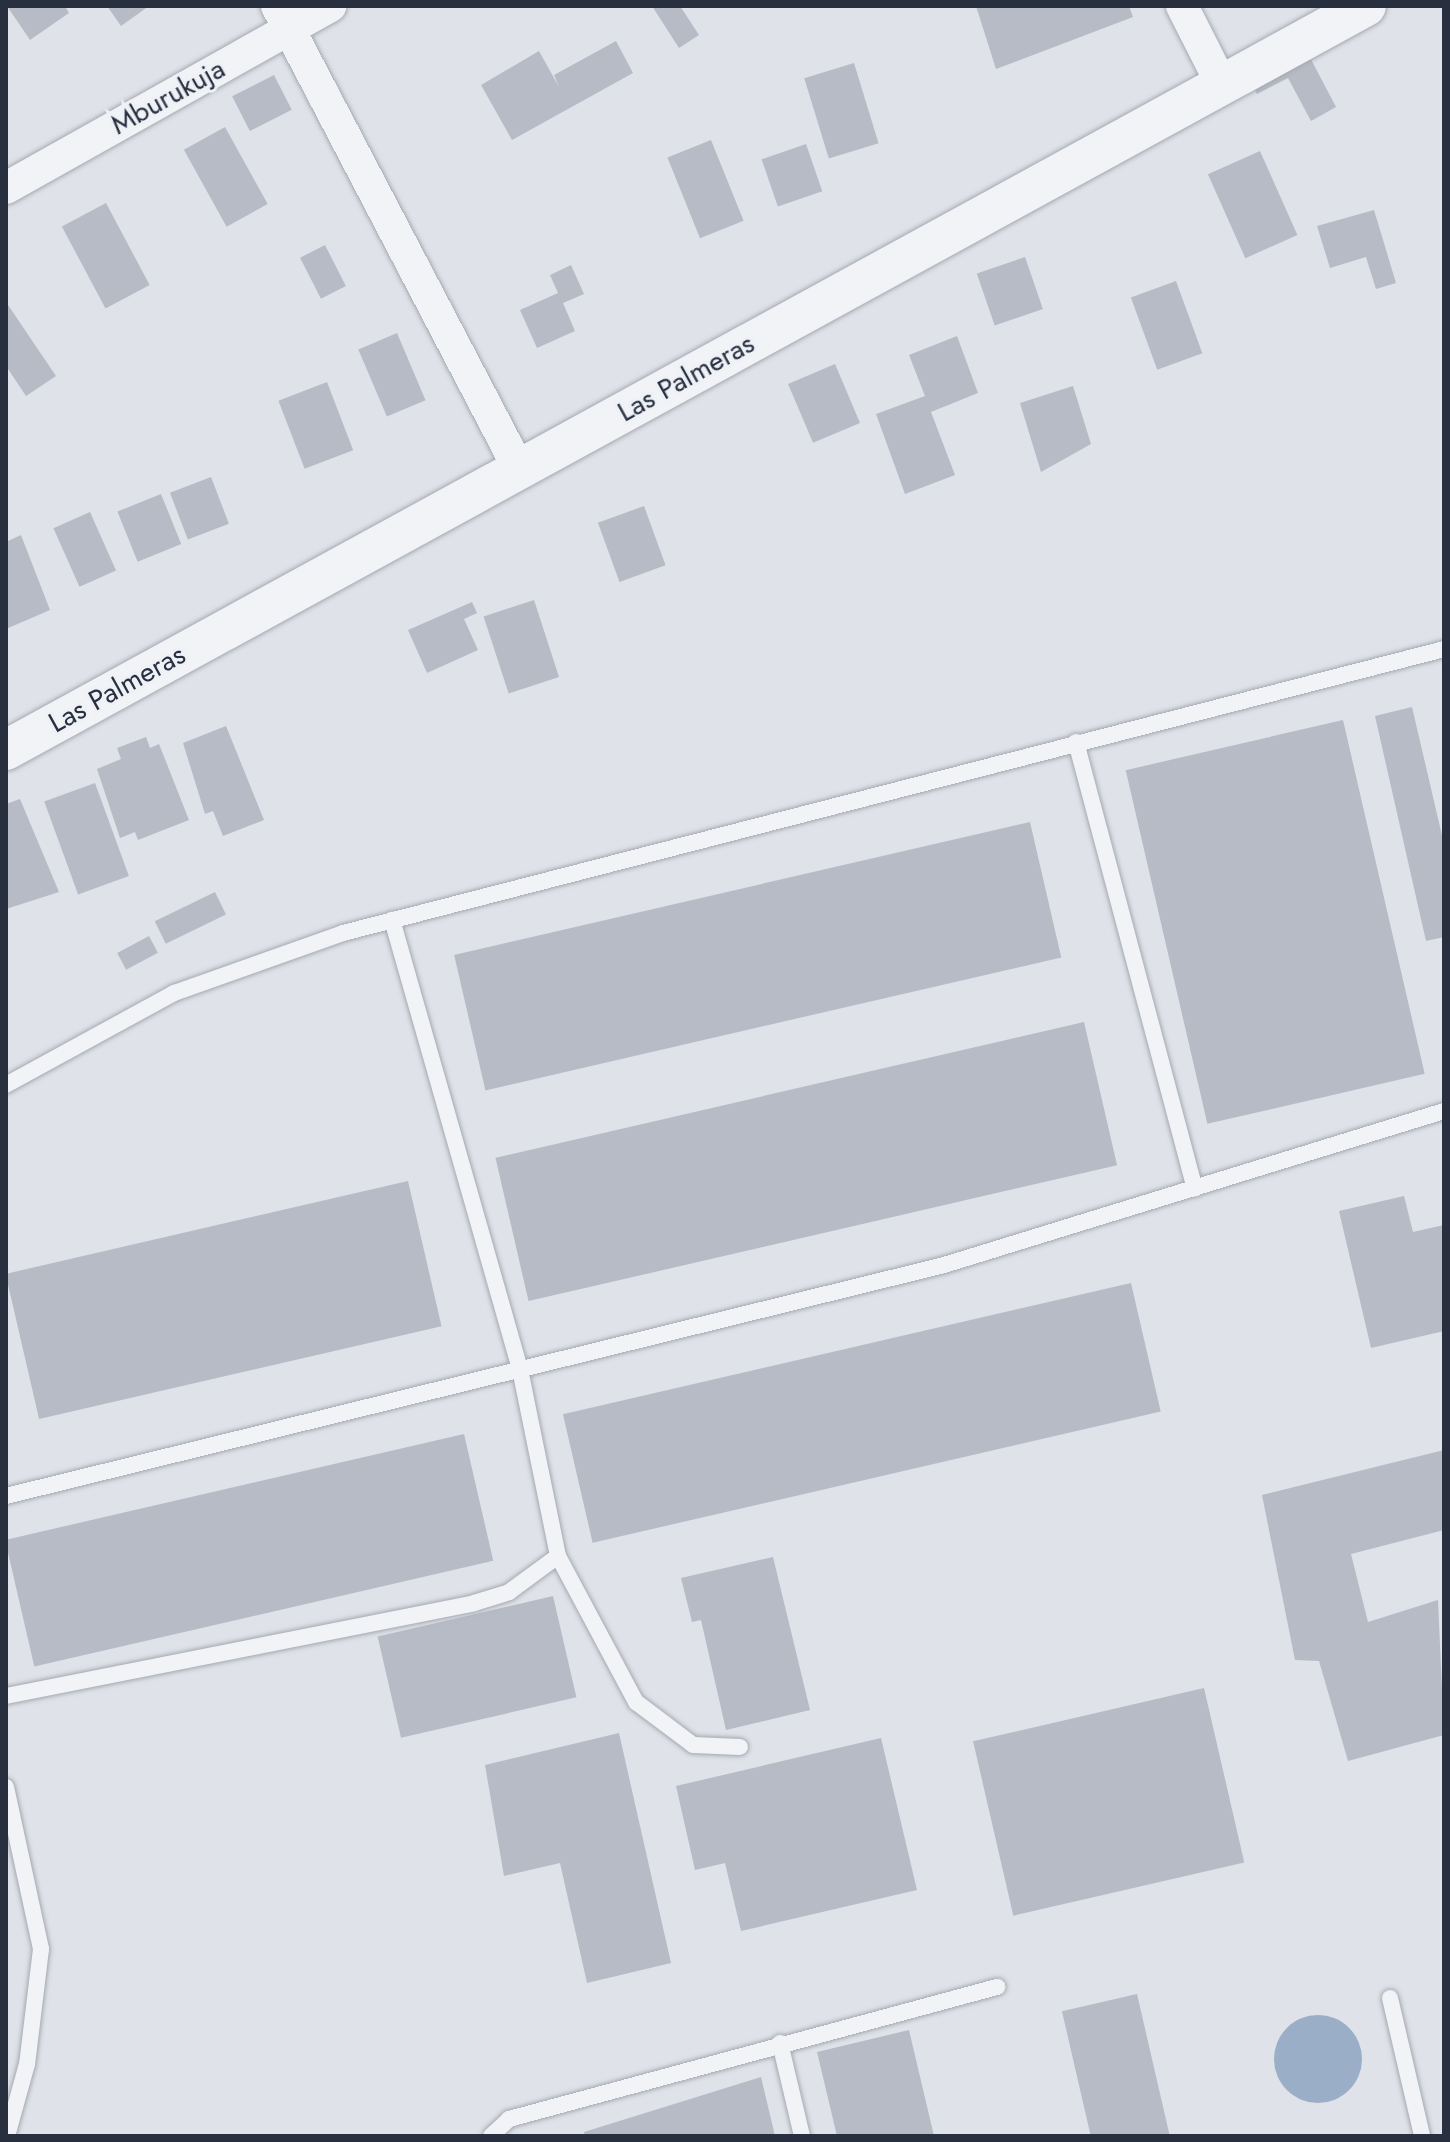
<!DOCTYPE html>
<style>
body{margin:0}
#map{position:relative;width:1450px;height:2142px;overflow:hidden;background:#dfe2e8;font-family:Jost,sans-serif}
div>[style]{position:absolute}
.water>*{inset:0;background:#9baec7}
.round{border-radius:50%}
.building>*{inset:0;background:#b6bbc5;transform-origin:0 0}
.roads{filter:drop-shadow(0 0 2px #a4a9b2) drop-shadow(0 0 2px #a4a9b2)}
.service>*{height:16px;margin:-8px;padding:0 8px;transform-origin:8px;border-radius:8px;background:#f2f3f6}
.minor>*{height:32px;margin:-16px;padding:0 16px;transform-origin:16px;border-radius:16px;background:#f2f3f6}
.tertiary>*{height:40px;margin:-20px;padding:0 20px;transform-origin:20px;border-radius:20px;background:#f2f3f6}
span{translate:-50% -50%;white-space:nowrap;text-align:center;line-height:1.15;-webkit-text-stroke:6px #eef1f6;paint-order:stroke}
.street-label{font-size:28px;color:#282f3f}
.frame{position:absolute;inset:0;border:8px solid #282f3f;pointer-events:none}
</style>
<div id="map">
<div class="water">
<i class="round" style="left:1274px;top:2015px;width:88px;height:88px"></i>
</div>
<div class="building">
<i style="clip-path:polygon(7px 6px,65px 6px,69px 13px,30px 40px)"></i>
<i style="clip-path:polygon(107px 6px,149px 6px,121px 26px)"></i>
<i style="clip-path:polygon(652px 6px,680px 6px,699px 35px,679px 48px)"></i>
<i style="clip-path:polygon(976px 6px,1129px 6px,1133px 17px,996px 69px)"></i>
<i style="clip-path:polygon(616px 41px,633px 73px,512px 140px,481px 85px,539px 51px,559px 87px,554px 75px)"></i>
<i style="clip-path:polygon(1304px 46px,1336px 107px,1311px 121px,1288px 78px,1257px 94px,1247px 76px)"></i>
<i style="left:854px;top:63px;width:84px;height:52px;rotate:73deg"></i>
<i style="left:274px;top:75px;width:39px;height:47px;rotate:63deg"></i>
<i style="left:225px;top:127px;width:88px;height:47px;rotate:61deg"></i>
<i style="left:711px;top:140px;width:87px;height:47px;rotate:68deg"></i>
<i style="left:806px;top:144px;width:50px;height:47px;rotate:71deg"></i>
<i style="left:1260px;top:151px;width:92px;height:57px;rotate:66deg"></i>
<i style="left:106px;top:203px;width:93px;height:50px;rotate:62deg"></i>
<i style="clip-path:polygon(1374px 210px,1396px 283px,1376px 289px,1366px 257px,1330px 268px,1317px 226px)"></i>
<i style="left:325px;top:245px;width:46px;height:28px;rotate:63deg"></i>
<i style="left:1025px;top:257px;width:55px;height:51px;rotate:71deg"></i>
<i style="clip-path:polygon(571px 265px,584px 294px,563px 303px,575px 331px,537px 348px,520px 310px,558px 293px,550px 275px)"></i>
<i style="left:1176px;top:281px;width:77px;height:48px;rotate:70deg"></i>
<i style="clip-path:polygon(6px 302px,56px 376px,26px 396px,6px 366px)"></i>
<i style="left:397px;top:333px;width:73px;height:42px;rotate:67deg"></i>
<i style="clip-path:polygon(957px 336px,978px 393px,931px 412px,955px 475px,905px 494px,876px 414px,925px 396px,909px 355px)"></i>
<i style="left:835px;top:364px;width:64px;height:51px;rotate:67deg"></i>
<i style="left:327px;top:382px;width:73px;height:52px;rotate:69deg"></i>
<i style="clip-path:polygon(1073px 386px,1091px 444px,1041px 472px,1020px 403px)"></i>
<i style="left:211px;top:477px;width:50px;height:44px;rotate:69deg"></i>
<i style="left:161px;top:494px;width:54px;height:47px;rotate:68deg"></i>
<i style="left:644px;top:506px;width:63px;height:49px;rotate:70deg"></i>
<i style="left:90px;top:512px;width:64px;height:40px;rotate:66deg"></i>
<i style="clip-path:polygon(21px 535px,50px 610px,6px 629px,6px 542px)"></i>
<i style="left:534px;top:600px;width:81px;height:53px;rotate:72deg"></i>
<i style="clip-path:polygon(472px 602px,477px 613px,464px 619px,478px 650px,427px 673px,408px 630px)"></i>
<i style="clip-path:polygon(1412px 707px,1444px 844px,1444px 937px,1426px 941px,1375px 716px)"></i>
<i style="left:1343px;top:720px;width:363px;height:223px;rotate:77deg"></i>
<i style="clip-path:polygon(226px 726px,264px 820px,223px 836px,213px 811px,205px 814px,183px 743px)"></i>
<i style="clip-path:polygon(146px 737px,150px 748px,159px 744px,189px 820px,138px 840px,135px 832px,120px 838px,97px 769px,121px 759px,117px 748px)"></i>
<i style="left:95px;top:783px;width:99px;height:54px;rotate:70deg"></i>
<i style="clip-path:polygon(20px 799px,59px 892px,6px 909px,6px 804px)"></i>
<i style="left:1030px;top:822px;width:139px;height:591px;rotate:77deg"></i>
<i style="left:215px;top:892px;width:25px;height:67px;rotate:64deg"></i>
<i style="left:149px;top:936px;width:19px;height:36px;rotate:62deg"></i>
<i style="left:1084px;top:1022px;width:147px;height:604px;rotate:77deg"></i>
<i style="left:408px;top:1181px;width:149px;height:413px;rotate:77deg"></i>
<i style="clip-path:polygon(1404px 1196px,1413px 1232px,1444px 1225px,1444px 1331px,1371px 1348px,1339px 1211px)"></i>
<i style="left:1131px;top:1283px;width:132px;height:583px;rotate:77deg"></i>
<i style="left:464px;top:1434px;width:130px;height:471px;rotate:77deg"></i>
<i style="clip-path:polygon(1444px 1450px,1444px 1530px,1351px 1554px,1368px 1622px,1438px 1600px,1444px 1735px,1348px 1761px,1319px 1661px,1295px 1660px,1262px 1495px)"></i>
<i style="clip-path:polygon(773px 1557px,810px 1710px,726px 1730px,701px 1620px,692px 1622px,681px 1578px)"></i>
<i style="left:553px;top:1596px;width:104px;height:180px;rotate:77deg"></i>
<i style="left:1204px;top:1688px;width:179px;height:237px;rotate:77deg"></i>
<i style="clip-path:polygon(619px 1733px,671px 1963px,587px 1983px,560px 1863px,504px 1876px,485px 1765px)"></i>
<i style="clip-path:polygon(881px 1738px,917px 1890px,741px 1931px,725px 1863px,695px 1870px,676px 1786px)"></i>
<i style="left:1137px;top:1994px;width:146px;height:77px;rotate:77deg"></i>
<i style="clip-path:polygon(909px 2030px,934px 2136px,837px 2136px,817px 2052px)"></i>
<i style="clip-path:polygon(761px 2077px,775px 2136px,585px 2136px,584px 2132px)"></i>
</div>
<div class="roads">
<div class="service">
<i style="left:1076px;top:742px;width:462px;rotate:75.1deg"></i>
<i style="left:6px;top:1085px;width:192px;rotate:-28.7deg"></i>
<i style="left:174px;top:993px;width:179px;rotate:-19.5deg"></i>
<i style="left:343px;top:933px;width:1137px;rotate:-14.46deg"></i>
<i style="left:6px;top:1496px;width:966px;rotate:-13.83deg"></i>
<i style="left:944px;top:1265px;width:523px;rotate:-17.12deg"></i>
<i style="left:558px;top:1556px;width:166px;rotate:61.9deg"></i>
<i style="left:636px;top:1702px;width:71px;rotate:37deg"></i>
<i style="left:693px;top:1745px;width:47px;rotate:2.4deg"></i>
<i style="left:6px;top:1696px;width:477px;rotate:-11.2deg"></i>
<i style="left:474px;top:1603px;width:37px;rotate:-17deg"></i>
<i style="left:509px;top:1592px;width:61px;rotate:-36.3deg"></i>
<i style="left:558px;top:1556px;width:191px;rotate:-101.5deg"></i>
<i style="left:520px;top:1369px;width:467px;rotate:-105.9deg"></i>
<i style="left:6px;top:1787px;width:166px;rotate:77.8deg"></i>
<i style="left:41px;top:1949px;width:116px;rotate:96.9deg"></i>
<i style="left:27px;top:2064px;width:75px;rotate:105.5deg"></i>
<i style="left:1390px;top:1998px;width:142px;rotate:76.9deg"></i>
<i style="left:780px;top:2043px;width:96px;rotate:76.7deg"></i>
<i style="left:491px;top:2136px;width:25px;rotate:-43deg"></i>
<i style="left:509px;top:2119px;width:506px;rotate:-15.14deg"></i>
</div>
<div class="minor">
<i style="left:277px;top:6px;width:522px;rotate:62.4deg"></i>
<i style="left:1182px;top:6px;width:89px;rotate:63.1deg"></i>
<i style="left:6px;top:188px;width:372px;rotate:-29.3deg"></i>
</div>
<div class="tertiary">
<i style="left:6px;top:750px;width:1550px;rotate:-28.68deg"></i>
</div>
</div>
<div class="street-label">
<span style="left:168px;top:97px;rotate:-29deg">Mburukuja</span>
<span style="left:686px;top:378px;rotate:-29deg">Las Palmeras</span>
<span style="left:117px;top:689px;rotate:-29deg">Las Palmeras</span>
</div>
<div class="frame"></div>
</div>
